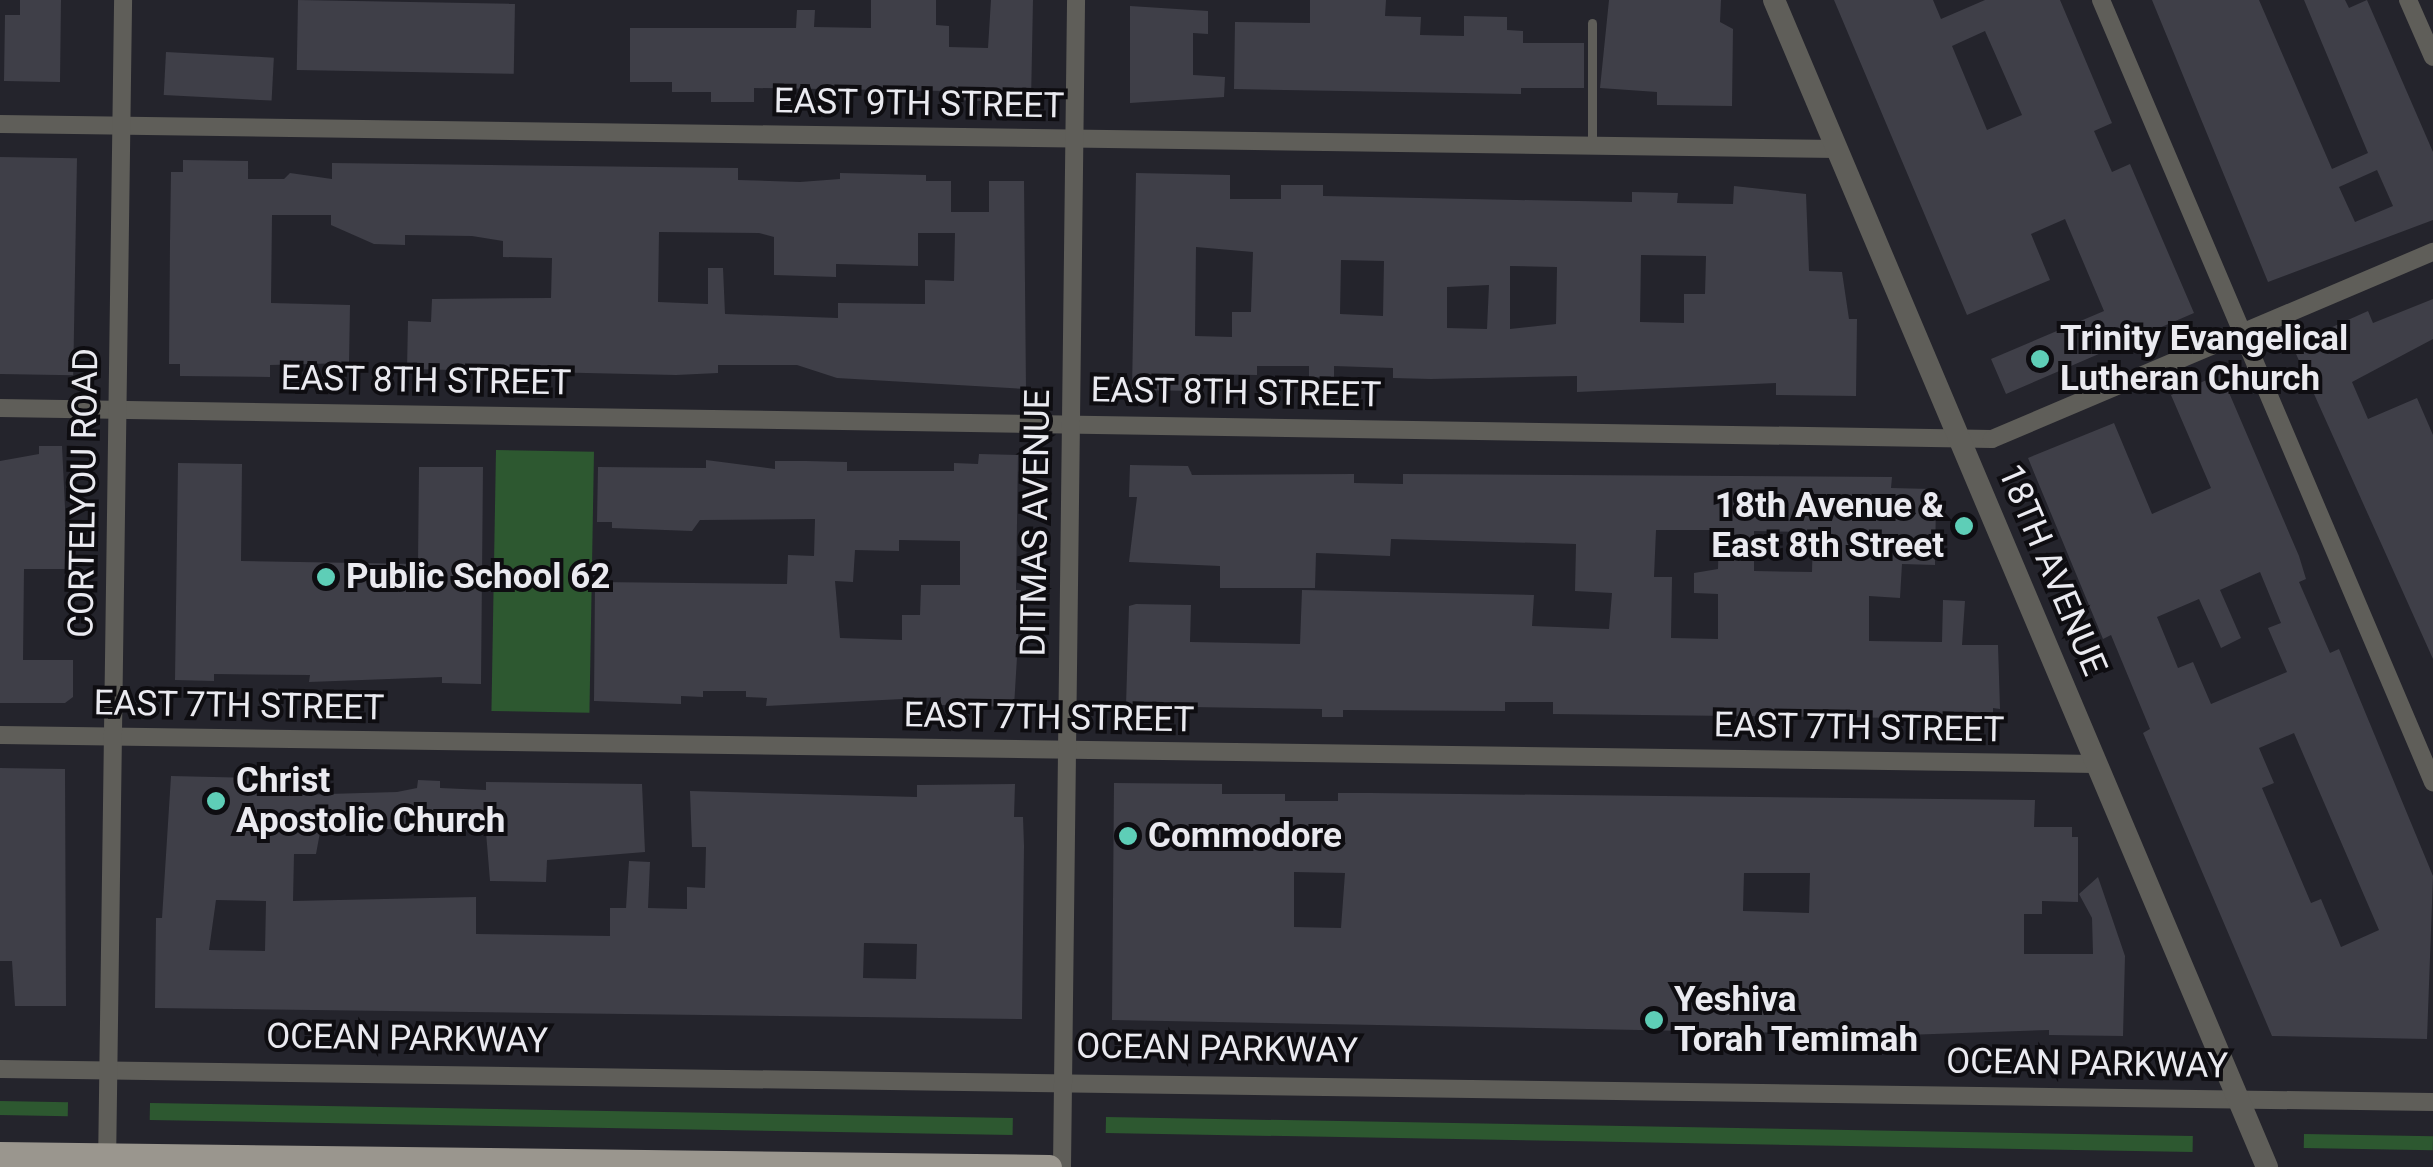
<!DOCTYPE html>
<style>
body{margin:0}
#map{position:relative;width:2433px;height:1167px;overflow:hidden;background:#24242c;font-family:Roboto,sans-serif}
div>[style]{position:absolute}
.green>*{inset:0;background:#2d5830;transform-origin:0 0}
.building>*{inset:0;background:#3f3f48;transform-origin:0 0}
.service>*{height:9px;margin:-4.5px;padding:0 4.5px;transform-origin:4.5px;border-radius:4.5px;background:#5f5e59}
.minor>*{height:18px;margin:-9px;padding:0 9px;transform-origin:9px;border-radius:9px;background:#5f5e59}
.tertiary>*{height:22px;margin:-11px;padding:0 11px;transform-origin:11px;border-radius:11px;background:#5f5e59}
.primary>*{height:25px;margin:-12.5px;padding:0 12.5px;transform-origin:12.5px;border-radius:12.5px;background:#9a968e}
.dots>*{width:28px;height:28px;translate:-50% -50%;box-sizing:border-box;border:5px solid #0e0d11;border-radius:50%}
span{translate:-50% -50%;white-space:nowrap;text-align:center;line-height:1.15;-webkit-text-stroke:8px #0e0d11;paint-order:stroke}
.street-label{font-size:35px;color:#eaeaf0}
.poi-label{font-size:35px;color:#eaeaf0;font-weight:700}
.left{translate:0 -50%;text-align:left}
.right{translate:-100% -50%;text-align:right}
</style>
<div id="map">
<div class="green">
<i style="left:496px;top:450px;width:98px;height:261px;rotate:1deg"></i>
<i style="left:0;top:1101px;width:68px;height:14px;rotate:1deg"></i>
<i style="left:150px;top:1103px;width:863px;height:17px;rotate:1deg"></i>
<i style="left:1106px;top:1117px;width:1087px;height:16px;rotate:1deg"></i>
<i style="left:2304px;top:1134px;width:129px;height:14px;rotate:1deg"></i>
</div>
<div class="building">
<i style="clip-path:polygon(20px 0,61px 0,60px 82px,4px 81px,5px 15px,20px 15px)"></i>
<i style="left:298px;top:0;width:217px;height:70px;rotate:1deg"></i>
<i style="clip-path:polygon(871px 0,936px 0,936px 25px,949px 26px,949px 47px,988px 48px,991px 0,1033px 0,1031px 102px,949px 100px,949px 91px,754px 88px,754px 102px,711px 102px,711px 92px,672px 92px,672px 82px,630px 82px,630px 28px,796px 28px,797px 10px,815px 10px,814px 27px,871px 28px)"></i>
<i style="clip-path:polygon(1310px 0,1386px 0,1385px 16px,1421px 17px,1420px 35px,1464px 36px,1464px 16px,1507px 17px,1507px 30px,1523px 31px,1523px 43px,1584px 43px,1584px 88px,1521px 88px,1521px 94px,1234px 89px,1235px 22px,1310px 23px)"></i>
<i style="clip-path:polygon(1609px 0,1721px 0,1720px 22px,1733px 29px,1732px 106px,1657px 105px,1657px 92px,1600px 88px)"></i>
<i style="clip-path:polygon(evenodd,1834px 0,1933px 0,1941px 19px,1985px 0,2060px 0,2112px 123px,2094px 131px,2112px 172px,2130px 164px,2194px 313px,2006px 394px,1991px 359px,2104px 311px,2065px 219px,2031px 234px,2050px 280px,1967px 315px,1834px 0,1985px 31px,2022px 115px,1987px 130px,1952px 46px,1985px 31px)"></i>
<i style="clip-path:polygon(evenodd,2152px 0,2259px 0,2332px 169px,2368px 153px,2304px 0,2345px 0,2349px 8px,2367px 0,2433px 152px,2433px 220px,2268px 282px,2152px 0,2377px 170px,2393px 206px,2355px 222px,2339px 187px,2377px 170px)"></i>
<i style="clip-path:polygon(1130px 6px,1208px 11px,1208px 34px,1193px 33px,1193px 75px,1225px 77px,1224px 97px,1130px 103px)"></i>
<i style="left:166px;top:52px;width:108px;height:43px;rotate:3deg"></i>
<i style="left:0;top:157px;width:77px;height:217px;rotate:1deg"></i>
<i style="clip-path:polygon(evenodd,183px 160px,248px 161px,248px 179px,284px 179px,290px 173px,332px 179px,332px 163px,738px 168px,738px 180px,800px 182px,840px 179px,840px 173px,926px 175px,926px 181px,951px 181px,951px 212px,989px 212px,989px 181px,1024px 181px,1026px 389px,837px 378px,797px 365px,718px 365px,718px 373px,676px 375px,407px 369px,408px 321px,431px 322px,432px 299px,551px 298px,552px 258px,503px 257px,503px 241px,472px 236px,405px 235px,405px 245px,374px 244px,331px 225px,331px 215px,272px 215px,271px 303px,350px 305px,349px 363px,270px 365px,270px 377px,180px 376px,180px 364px,169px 364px,170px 242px,171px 172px,183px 172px,183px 160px,659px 232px,759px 233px,774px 237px,774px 275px,836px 277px,836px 264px,918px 266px,918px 233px,955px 233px,954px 281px,925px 280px,925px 304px,838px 303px,838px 318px,725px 314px,723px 268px,708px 268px,708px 304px,658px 302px,659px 232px)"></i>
<i style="clip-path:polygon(evenodd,1136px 173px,1230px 175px,1230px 199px,1281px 199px,1281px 185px,1323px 185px,1323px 196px,1517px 200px,1632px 202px,1632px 192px,1678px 193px,1677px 203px,1733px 204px,1734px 186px,1806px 194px,1809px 271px,1842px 272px,1849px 319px,1857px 319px,1856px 396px,1776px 395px,1776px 383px,1577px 392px,1577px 376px,1431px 379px,1393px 378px,1393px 368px,1334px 366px,1334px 378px,1309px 377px,1309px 366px,1257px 366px,1257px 375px,1200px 374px,1200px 391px,1132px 390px,1136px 173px,1196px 247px,1253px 252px,1251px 312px,1232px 312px,1232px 337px,1195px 336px,1196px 247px,1136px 173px,1641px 255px,1706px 256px,1705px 294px,1684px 294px,1684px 323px,1640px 322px,1641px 255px,1136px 173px,1341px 260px,1384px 261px,1383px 316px,1340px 314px,1341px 260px,1136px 173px,1510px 266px,1557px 267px,1556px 324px,1510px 329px,1510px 266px,1136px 173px,1489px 285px,1487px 329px,1447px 328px,1447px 287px,1489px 285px)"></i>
<i style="clip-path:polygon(2433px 299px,2433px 339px,2352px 382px,2368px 419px,2417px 398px,2433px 435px,2433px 659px,2292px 345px,2368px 311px,2373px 323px)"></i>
<i style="clip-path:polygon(evenodd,2221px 374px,2299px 556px,2306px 579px,2299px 582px,2330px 653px,2339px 649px,2433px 876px,2427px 1039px,2272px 1036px,2143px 733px,2150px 729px,2111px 635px,2103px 639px,2028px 458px,2114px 423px,2152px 514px,2211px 488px,2171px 395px,2221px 374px,2260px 572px,2281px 623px,2268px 628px,2287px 672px,2211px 704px,2193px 662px,2178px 668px,2157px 617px,2199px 599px,2221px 648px,2241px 638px,2220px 590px,2260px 572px,2221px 374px,2294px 733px,2379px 930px,2341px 947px,2321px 899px,2311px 903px,2262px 788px,2274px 783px,2259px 748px,2294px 733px)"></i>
<i style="clip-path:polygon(39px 446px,62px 446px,68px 569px,24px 569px,23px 660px,73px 660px,73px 697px,65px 703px,0 703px,0 461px,39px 454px)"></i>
<i style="clip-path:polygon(evenodd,979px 454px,1018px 455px,1016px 590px,1021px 590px,1014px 707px,941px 705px,941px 697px,766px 706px,767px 698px,746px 697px,746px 691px,703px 691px,703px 697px,681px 696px,681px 704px,594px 701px,595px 582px,787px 584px,788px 555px,814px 556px,815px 519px,700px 520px,692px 531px,612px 528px,612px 522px,597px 522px,598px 467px,706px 468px,706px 460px,775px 469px,775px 461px,806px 461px,847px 462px,847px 471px,954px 471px,954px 463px,978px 464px,979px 454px,899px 540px,960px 541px,960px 585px,921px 585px,920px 615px,902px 615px,902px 640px,840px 638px,835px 581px,853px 582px,855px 550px,899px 551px,899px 540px)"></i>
<i style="clip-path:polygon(178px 463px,242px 464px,241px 561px,418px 564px,419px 467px,483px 467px,481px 684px,442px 683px,442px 677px,309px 682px,310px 675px,214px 674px,214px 681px,175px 680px)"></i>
<i style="clip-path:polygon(evenodd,1130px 465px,1188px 466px,1192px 475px,1354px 474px,1354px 483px,1403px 484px,1403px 474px,1892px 477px,1891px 488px,1931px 489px,1936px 499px,1935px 565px,1902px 564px,1900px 598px,1869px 596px,1869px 641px,1942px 642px,1943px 600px,1965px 601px,1962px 645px,1998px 645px,2000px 709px,1993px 708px,1993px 719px,1553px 714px,1553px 702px,1505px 702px,1505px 711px,1343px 710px,1343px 717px,1322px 717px,1322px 709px,1126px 706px,1129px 606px,1136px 604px,1191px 605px,1190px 642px,1300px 644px,1302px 590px,1534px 595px,1532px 626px,1609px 629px,1612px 593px,1575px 591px,1576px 544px,1391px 539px,1390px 556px,1316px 553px,1315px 588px,1220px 588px,1220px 566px,1129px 562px,1137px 497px,1129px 497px,1130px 465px,1656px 530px,1719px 530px,1718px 569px,1694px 573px,1694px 593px,1718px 594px,1718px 639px,1671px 638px,1672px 577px,1654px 577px,1656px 530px,1130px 465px,1754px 531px,1813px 532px,1812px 572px,1754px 571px,1754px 531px)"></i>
<i style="clip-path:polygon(0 768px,65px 769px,66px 1006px,15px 1006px,12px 961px,0 961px)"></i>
<i style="clip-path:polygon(evenodd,171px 776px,261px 778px,260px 796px,397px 792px,417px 788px,418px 780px,440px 781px,440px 788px,486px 790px,486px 782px,642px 784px,645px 852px,547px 860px,546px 882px,490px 881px,486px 832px,321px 827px,316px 854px,294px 854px,293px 901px,476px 897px,476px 934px,610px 936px,610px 908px,626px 908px,629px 861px,650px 862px,648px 908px,687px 909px,687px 887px,705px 888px,706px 847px,692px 847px,690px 791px,917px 797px,917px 785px,1015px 784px,1014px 817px,1023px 817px,1024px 846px,1022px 1019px,155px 1008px,156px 918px,162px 918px,171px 776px,216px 900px,266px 901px,265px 951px,209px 950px,216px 900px,171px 776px,864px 943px,917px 944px,916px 979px,863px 978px,864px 943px)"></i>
<i style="clip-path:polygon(evenodd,1114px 783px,1222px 784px,1222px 794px,1285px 794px,1285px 801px,1338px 801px,1338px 793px,1370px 793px,2035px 800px,2034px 827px,2072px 827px,2072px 837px,2078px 837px,2078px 902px,2042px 901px,2042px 914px,2024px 914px,2024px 954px,2093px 954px,2092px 918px,2079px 894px,2098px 877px,2125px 956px,2123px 1036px,2049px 1035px,2049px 1030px,1905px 1035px,1112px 1020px,1114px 783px,1294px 872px,1345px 873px,1341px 928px,1294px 927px,1294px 872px,1114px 783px,1744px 873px,1810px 873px,1809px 913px,1743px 911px,1744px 873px)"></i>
</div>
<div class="service">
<i style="left:1592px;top:23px;width:123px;rotate:90deg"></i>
</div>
<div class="minor">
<i style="left:2101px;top:0;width:850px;rotate:67deg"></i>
<i style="left:2408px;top:0;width:62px;rotate:66.3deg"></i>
<i style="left:0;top:124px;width:1838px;rotate:0.78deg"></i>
<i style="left:0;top:408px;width:1992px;rotate:0.89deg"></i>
<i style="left:1992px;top:439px;width:479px;rotate:-23deg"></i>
<i style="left:0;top:735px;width:2096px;rotate:0.79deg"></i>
<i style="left:0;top:1069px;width:2433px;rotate:0.78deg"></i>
<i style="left:107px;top:1167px;width:1167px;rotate:-89.21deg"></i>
<i style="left:1062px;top:1167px;width:1167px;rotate:-89.31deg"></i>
</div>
<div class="tertiary">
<i style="left:1774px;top:0;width:1267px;rotate:67.1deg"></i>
</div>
<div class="primary">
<i style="left:0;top:1154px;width:1049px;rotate:0.71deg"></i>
</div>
<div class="dots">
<i style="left:2040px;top:359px;background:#5eceb7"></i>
<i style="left:1964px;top:526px;background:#5eceb7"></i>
<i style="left:326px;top:577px;background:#5eceb7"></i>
<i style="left:216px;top:801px;background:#5eceb7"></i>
<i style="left:1128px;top:836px;background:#5eceb7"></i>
<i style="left:1654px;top:1020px;background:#5eceb7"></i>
</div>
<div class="street-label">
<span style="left:919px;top:104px;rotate:1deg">EAST 9TH STREET</span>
<span style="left:426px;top:381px;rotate:1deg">EAST 8TH STREET</span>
<span style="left:1236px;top:393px;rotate:1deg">EAST 8TH STREET</span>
<span style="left:84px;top:493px;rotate:-89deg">CORTELYOU ROAD</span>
<span style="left:1036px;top:523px;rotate:-89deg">DITMAS AVENUE</span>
<span style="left:2052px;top:570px;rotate:67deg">18TH AVENUE</span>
<span style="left:239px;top:706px;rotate:1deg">EAST 7TH STREET</span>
<span style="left:1049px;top:718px;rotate:1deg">EAST 7TH STREET</span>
<span style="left:1859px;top:728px;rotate:1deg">EAST 7TH STREET</span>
<span style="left:407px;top:1039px;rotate:1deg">OCEAN PARKWAY</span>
<span style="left:1217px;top:1049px;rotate:1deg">OCEAN PARKWAY</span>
<span style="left:2087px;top:1064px;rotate:1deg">OCEAN PARKWAY</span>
</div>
<div class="poi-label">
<span class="left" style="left:2060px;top:359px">Trinity Evangelical<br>Lutheran Church</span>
<span class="right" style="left:1944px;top:526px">18th Avenue &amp;<br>East 8th Street</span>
<span class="left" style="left:346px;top:577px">Public School 62</span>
<span class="left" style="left:236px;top:801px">Christ<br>Apostolic Church</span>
<span class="left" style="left:1148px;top:836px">Commodore</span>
<span class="left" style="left:1674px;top:1020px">Yeshiva<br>Torah Temimah</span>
</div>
</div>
